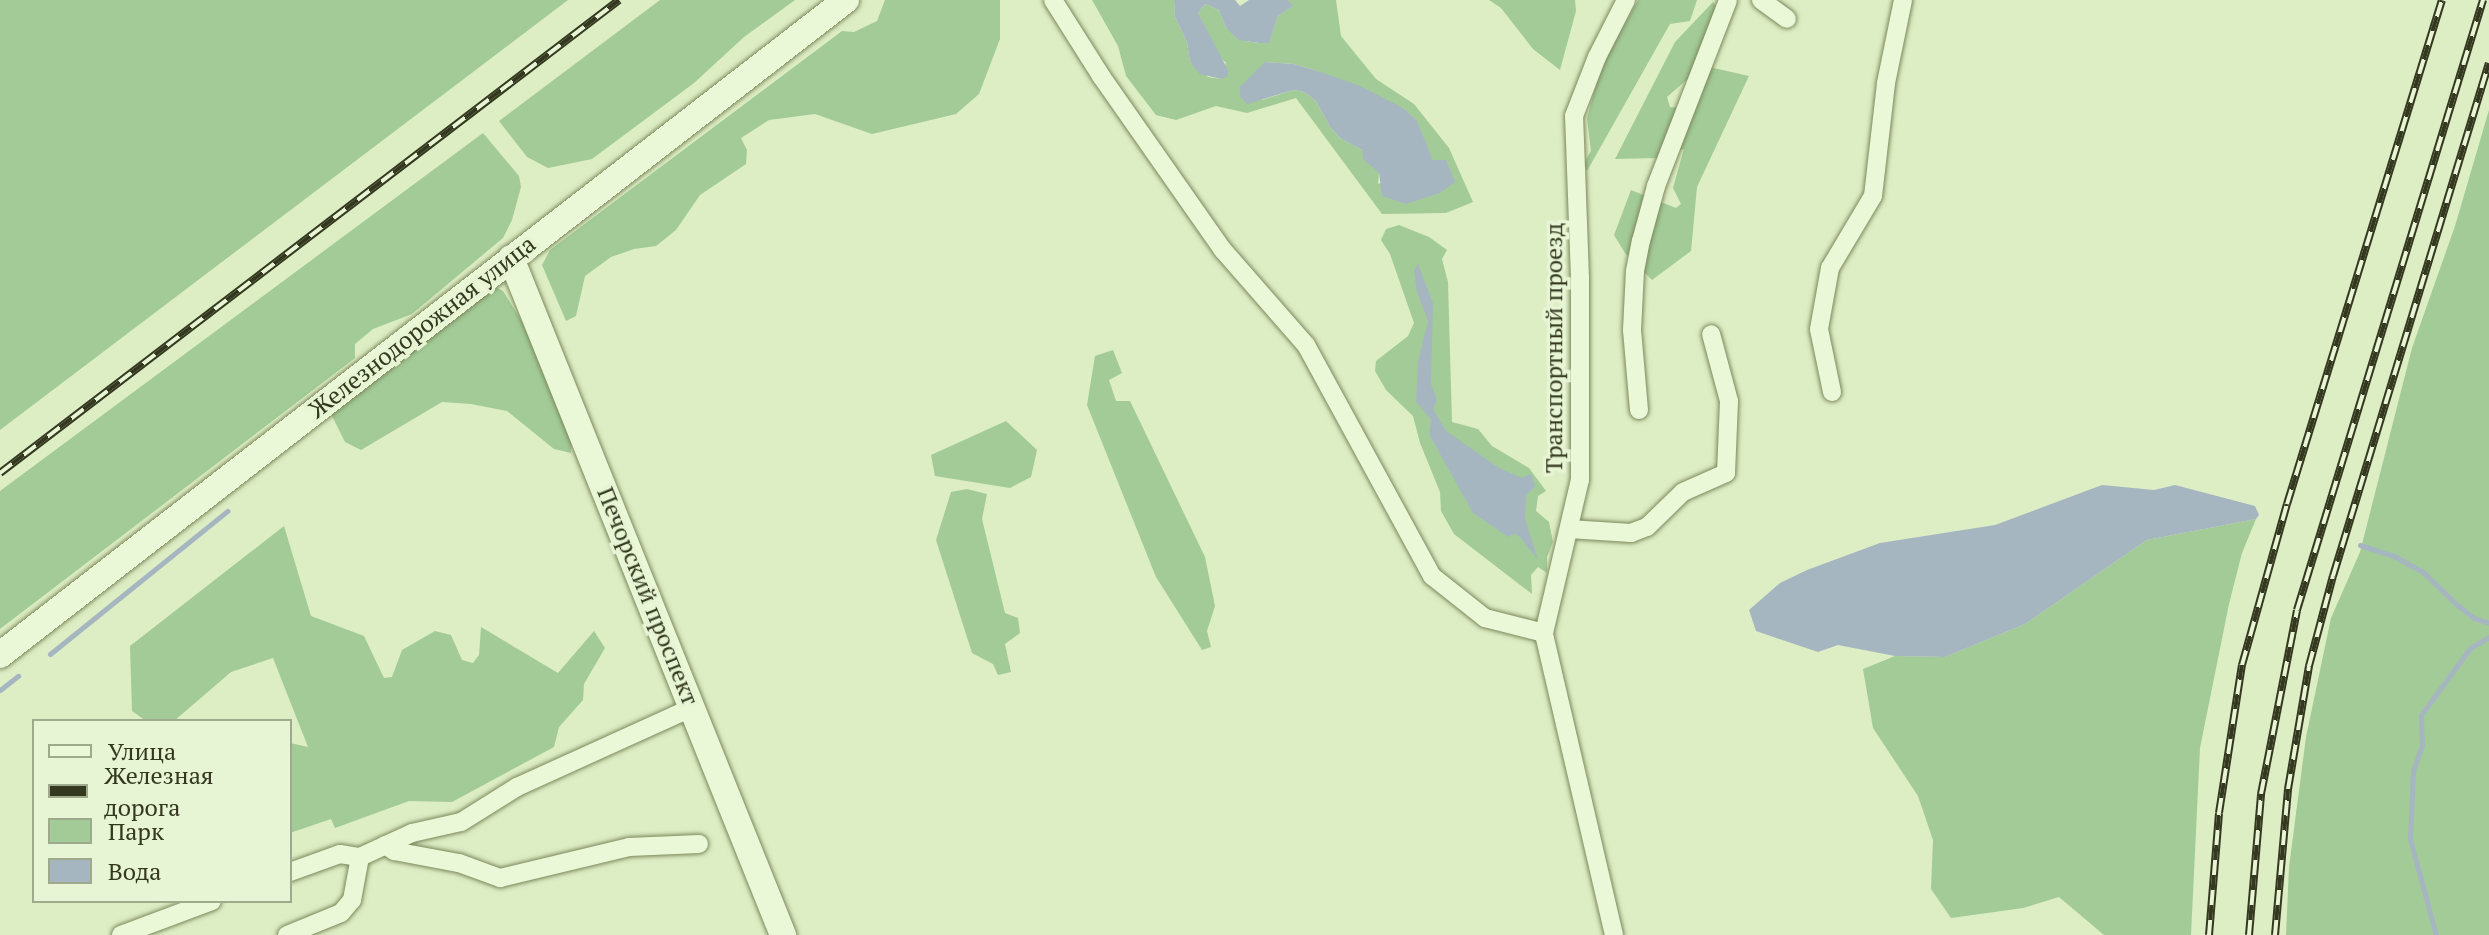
<!DOCTYPE html>
<meta charset="utf-8">
<style>
body{margin:0}
#map{position:relative;width:2489px;height:935px;overflow:hidden;background:#ddedc4;font-family:"PT Serif",serif}
div>[style]{position:absolute}
.green>*{inset:0;background:#a2cb98}
.water>*{inset:0;background:#a6b6c0}
.stream>*{height:5px;margin:-2.5px;padding:0 2.5px;transform-origin:2.5px;border-radius:2.5px;background:#a6b6c0}
.roads{filter:drop-shadow(0 0 2px #7d885b) drop-shadow(0 0 2px #7d885b)}
.minor>*{height:18px;margin:-9px;padding:0 9px;transform-origin:9px;border-radius:9px;background:#ebf8d8}
.secondary>*{height:26px;margin:-13px;padding:0 13px;transform-origin:13px;border-radius:13px;background:#ebf8d8}
.rail>*{height:8px;margin-top:-4px;transform-origin:0;background:repeating-linear-gradient(90deg,#e7f5d4 0 15px,#33381f 0 30px);box-sizing:border-box;border-block:2px solid #33381f}
span{translate:-50% -50%;white-space:nowrap;text-align:center;line-height:1.15;-webkit-text-stroke:7px #e7f5d4;paint-order:stroke}
.street-label{font-size:24px;color:#33381f}
.legend{position:absolute;left:32px;top:719px;width:260px;height:184px;box-sizing:border-box;background:#e7f5d4;border:2px solid #9fa98c;margin:0;padding:10px 14px;list-style:none;font-size:24px;color:#33381f}
.legend li{display:flex;align-items:center;gap:16px;height:40px}
.legend b{width:40px;border:2px solid #9fa98c}
</style>
<div id="map">
<div class="green">
<i style="clip-path:polygon(0 0,568px 0,0 430px)"></i>
<i style="clip-path:polygon(660px 0,795px 0,744px 37px,694px 83px,592px 159px,548px 168px,527px 157px,499px 121px)"></i>
<i style="clip-path:polygon(885px 0,1000px 0,1000px 39px,979px 94px,956px 114px,872px 134px,815px 114px,769px 120px,741px 138px,747px 150px,746px 164px,700px 195px,676px 230px,656px 246px,634px 249px,611px 257px,585px 276px,576px 316px,566px 321px,542px 265px,550px 250px,842px 31px,854px 32px,877px 21px)"></i>
<i style="clip-path:polygon(evenodd,1092px 0,1174px 0,1175px 17px,1187px 42px,1190px 62px,1208px 77px,1221px 79px,1226px 63px,1218px 55px,1198px 13px,1205px 4px,1219px 10px,1226px 28px,1245px 41px,1259px 43px,1269px 42px,1278px 16px,1292px 6px,1288px 0,1336px 0,1341px 36px,1376px 79px,1414px 104px,1449px 148px,1473px 202px,1446px 213px,1382px 214px,1296px 98px,1247px 113px,1216px 106px,1176px 120px,1156px 115px,1126px 76px,1118px 46px,1092px 0,1265px 62px,1294px 64px,1314px 70px,1405px 109px,1417px 122px,1433px 161px,1378px 184px,1379px 173px,1362px 150px,1340px 138px,1330px 127px,1316px 101px,1304px 92px,1293px 90px,1262px 100px,1265px 62px)"></i>
<i style="clip-path:polygon(1489px 0,1575px 0,1576px 11px,1560px 70px,1533px 49px,1501px 8px)"></i>
<i style="clip-path:polygon(1638px 0,1697px 0,1690px 21px,1670px 24px,1587px 171px,1584px 163px,1591px 151px,1587px 118px,1601px 67px)"></i>
<i style="clip-path:polygon(1713px 2px,1719px 11px,1699px 69px,1667px 97px,1670px 107px,1679px 108px,1709px 67px,1749px 76px,1697px 187px,1691px 251px,1652px 280px,1625px 253px,1614px 235px,1631px 190px,1676px 208px,1681px 204px,1673px 188px,1684px 149px,1658px 158px,1615px 159px,1675px 42px)"></i>
<i style="clip-path:polygon(2489px 110px,2489px 935px,2286px 935px,2289px 867px,2306px 737px,2331px 618px,2360px 552px,2412px 348px,2455px 226px)"></i>
<i style="clip-path:polygon(483px 133px,519px 176px,521px 187px,512px 220px,503px 238px,412px 314px,373px 329px,355px 344px,355px 358px,0 629px,0 491px)"></i>
<i style="clip-path:polygon(1399px 225px,1429px 237px,1447px 250px,1442px 259px,1448px 282px,1452px 422px,1478px 429px,1492px 446px,1529px 468px,1546px 491px,1538px 496px,1536px 511px,1549px 522px,1553px 542px,1547px 557px,1547px 573px,1538px 567px,1531px 575px,1532px 594px,1454px 534px,1441px 511px,1440px 492px,1420px 443px,1413px 416px,1386px 390px,1375px 371px,1376px 361px,1408px 336px,1414px 323px,1390px 254px,1381px 240px,1386px 229px)"></i>
<i style="clip-path:polygon(492px 285px,503px 291px,523px 323px,572px 437px,571px 453px,554px 449px,507px 411px,471px 404px,442px 402px,361px 450px,345px 442px,331px 414px)"></i>
<i style="clip-path:polygon(1113px 350px,1122px 373px,1109px 380px,1116px 401px,1130px 401px,1205px 557px,1215px 606px,1207px 631px,1211px 647px,1202px 650px,1156px 577px,1087px 405px,1095px 356px)"></i>
<i style="clip-path:polygon(1006px 421px,1037px 450px,1031px 477px,1010px 488px,935px 476px,931px 455px)"></i>
<i style="clip-path:polygon(967px 489px,987px 494px,982px 519px,1005px 613px,1018px 618px,1020px 633px,1005px 644px,1011px 672px,998px 675px,993px 664px,972px 653px,936px 540px,951px 492px)"></i>
<i style="clip-path:polygon(2256px 519px,2242px 553px,2229px 604px,2200px 748px,2191px 935px,2104px 935px,2059px 897px,2023px 908px,1951px 918px,1931px 889px,1933px 840px,1918px 796px,1873px 728px,1863px 669px,1895px 656px,1945px 657px,2025px 624px,2147px 540px)"></i>
<i style="clip-path:polygon(284px 526px,311px 616px,364px 636px,384px 678px,392px 677px,402px 650px,435px 631px,451px 635px,462px 660px,473px 663px,479px 655px,481px 627px,558px 673px,594px 631px,605px 648px,584px 684px,583px 700px,559px 727px,554px 747px,452px 802px,409px 801px,335px 828px,331px 819px,290px 833px,290px 743px,308px 747px,273px 658px,231px 672px,174px 721px,146px 721px,132px 711px,130px 646px)"></i>
</div>
<div class="water">
<i style="clip-path:polygon(1174px 0,1235px 0,1240px 6px,1249px 0,1288px 0,1293px 6px,1278px 16px,1269px 43px,1259px 43px,1239px 40px,1226px 28px,1219px 10px,1205px 4px,1198px 13px,1228px 70px,1228px 76px,1221px 79px,1200px 74px,1190px 62px,1187px 42px,1175px 17px)"></i>
<i style="clip-path:polygon(1265px 62px,1294px 64px,1314px 70px,1358px 85px,1405px 109px,1417px 121px,1433px 160px,1446px 160px,1455px 182px,1440px 193px,1406px 204px,1382px 196px,1379px 173px,1363px 159px,1362px 150px,1340px 138px,1330px 127px,1316px 101px,1304px 92px,1293px 90px,1247px 104px,1240px 96px,1240px 87px)"></i>
<i style="clip-path:polygon(1418px 264px,1433px 303px,1431px 384px,1437px 400px,1433px 409px,1446px 431px,1499px 468px,1522px 478px,1531px 474px,1535px 486px,1526px 496px,1525px 519px,1538px 560px,1519px 536px,1514px 534px,1508px 537px,1473px 513px,1429px 434px,1431px 419px,1416px 402px,1418px 362px,1428px 321px,1417px 292px,1414px 271px)"></i>
<i style="clip-path:polygon(2102px 485px,2154px 490px,2175px 485px,2255px 506px,2259px 515px,2256px 519px,2147px 540px,2025px 624px,1945px 657px,1895px 656px,1838px 645px,1818px 652px,1756px 631px,1749px 610px,1780px 583px,1807px 570px,1880px 543px,1995px 525px)"></i>
</div>
<div class="stream">
<i style="left:2360px;top:545px;width:36px;rotate:18deg"></i>
<i style="left:2394px;top:556px;width:33px;rotate:29deg"></i>
<i style="left:2423px;top:572px;width:46px;rotate:44.1deg"></i>
<i style="left:2456px;top:604px;width:23px;rotate:38deg"></i>
<i style="left:2474px;top:618px;width:16px;rotate:18deg"></i>
<i style="left:50px;top:654px;width:228px;rotate:-38.9deg"></i>
<i style="left:0;top:690px;width:23px;rotate:-38deg"></i>
<i style="left:2436px;top:935px;width:99px;rotate:-105.2deg"></i>
<i style="left:2410px;top:839px;width:68px;rotate:-87.5deg"></i>
<i style="left:2413px;top:771px;width:28px;rotate:-71deg"></i>
<i style="left:2422px;top:745px;width:30px;rotate:-92deg"></i>
<i style="left:2421px;top:715px;width:83px;rotate:-53.8deg"></i>
<i style="left:2470px;top:648px;width:22px;rotate:-30deg"></i>
</div>
<div class="roads">
<div class="minor">
<i style="left:1053px;top:0;width:90px;rotate:57.7deg"></i>
<i style="left:1101px;top:76px;width:213px;rotate:55deg"></i>
<i style="left:1223px;top:250px;width:126px;rotate:48.9deg"></i>
<i style="left:1306px;top:345px;width:263px;rotate:61.4deg"></i>
<i style="left:1432px;top:576px;width:68px;rotate:38.4deg"></i>
<i style="left:1485px;top:618px;width:61px;rotate:14.3deg"></i>
<i style="left:1761px;top:0;width:32px;rotate:36deg"></i>
<i style="left:1832px;top:392px;width:64px;rotate:-101.7deg"></i>
<i style="left:1819px;top:329px;width:62px;rotate:-79.8deg"></i>
<i style="left:1830px;top:268px;width:84px;rotate:-59.2deg"></i>
<i style="left:1873px;top:196px;width:114px;rotate:-83.4deg"></i>
<i style="left:1886px;top:83px;width:85px;rotate:-78.4deg"></i>
<i style="left:1639px;top:410px;width:80px;rotate:-95deg"></i>
<i style="left:1632px;top:330px;width:59px;rotate:-87.1deg"></i>
<i style="left:1635px;top:271px;width:31px;rotate:-79deg"></i>
<i style="left:1641px;top:241px;width:57px;rotate:-74.7deg"></i>
<i style="left:1656px;top:186px;width:199px;rotate:-68.8deg"></i>
<i style="left:1569px;top:529px;width:62px;rotate:3.7deg"></i>
<i style="left:1631px;top:533px;width:17px;rotate:-21deg"></i>
<i style="left:1647px;top:527px;width:50px;rotate:-44.2deg"></i>
<i style="left:1683px;top:492px;width:47px;rotate:-23.8deg"></i>
<i style="left:1726px;top:473px;width:72px;rotate:-87.6deg"></i>
<i style="left:1729px;top:401px;width:69px;rotate:-105deg"></i>
<i style="left:385px;top:845px;width:11px;rotate:34deg"></i>
<i style="left:394px;top:851px;width:66px;rotate:10.5deg"></i>
<i style="left:459px;top:863px;width:44px;rotate:20.1deg"></i>
<i style="left:500px;top:878px;width:133px;rotate:-13.5deg"></i>
<i style="left:629px;top:847px;width:70px;rotate:-2.5deg"></i>
<i style="left:290px;top:872px;width:53px;rotate:-19.8deg"></i>
<i style="left:340px;top:854px;width:20px;rotate:9deg"></i>
<i style="left:360px;top:857px;width:57px;rotate:-24.8deg"></i>
<i style="left:412px;top:833px;width:50px;rotate:-12.7deg"></i>
<i style="left:461px;top:822px;width:66px;rotate:-32deg"></i>
<i style="left:517px;top:787px;width:193px;rotate:-24.4deg"></i>
<i style="left:121px;top:935px;width:97px;rotate:-20.5deg"></i>
<i style="left:287px;top:935px;width:58px;rotate:-22.2deg"></i>
<i style="left:341px;top:913px;width:17px;rotate:-50deg"></i>
<i style="left:352px;top:900px;width:44px;rotate:-79.5deg"></i>
<i style="left:1614px;top:935px;width:310px;rotate:-103.1deg"></i>
<i style="left:1544px;top:633px;width:157px;rotate:-76.8deg"></i>
<i style="left:1580px;top:480px;width:202px;rotate:-90deg"></i>
<i style="left:1580px;top:278px;width:162px;rotate:-92.1deg"></i>
<i style="left:1574px;top:116px;width:63px;rotate:-68.7deg"></i>
<i style="left:1597px;top:57px;width:64px;rotate:-63deg"></i>
</div>
<div class="secondary">
<i style="left:511px;top:258px;width:730px;rotate:68.11deg"></i>
<i style="left:0;top:655px;width:1070px;rotate:-37.75deg"></i>
</div>
</div>
<div class="rail">
<i style="left:0;top:473px;width:779px;rotate:-37.38deg"></i>
<i style="left:2209px;top:935px;width:122px;rotate:-85.3deg"></i>
<i style="left:2219px;top:813px;width:150px;rotate:-81.2deg"></i>
<i style="left:2242px;top:665px;width:167px;rotate:-74.4deg"></i>
<i style="left:2287px;top:504px;width:527px;rotate:-72.91deg"></i>
<i style="left:2249px;top:935px;width:142px;rotate:-85.1deg"></i>
<i style="left:2261px;top:794px;width:187px;rotate:-78.9deg"></i>
<i style="left:2297px;top:610px;width:638px;rotate:-73.04deg"></i>
<i style="left:2275px;top:935px;width:147px;rotate:-84.9deg"></i>
<i style="left:2288px;top:789px;width:125px;rotate:-80.3deg"></i>
<i style="left:2309px;top:666px;width:93px;rotate:-75.1deg"></i>
<i style="left:2333px;top:576px;width:536px;rotate:-73.09deg"></i>
</div>
<div class="street-label">
<span style="left:422px;top:327px;rotate:-38deg">Железнодорожная улица</span>
<span style="left:1554px;top:348px;rotate:-90deg">Транспортный проезд</span>
<span style="left:648px;top:596px;rotate:68deg">Печорский проспект</span>
</div>
<ul class="legend">
<li><b style="height:10px;background:#ebf8d8"></b>Улица</li>
<li><b style="height:10px;background:#33381f"></b>Железная дорога</li>
<li><b style="height:22px;background:#a2cb98"></b>Парк</li>
<li><b style="height:22px;background:#a6b6c0"></b>Вода</li>
</ul>
</div>
